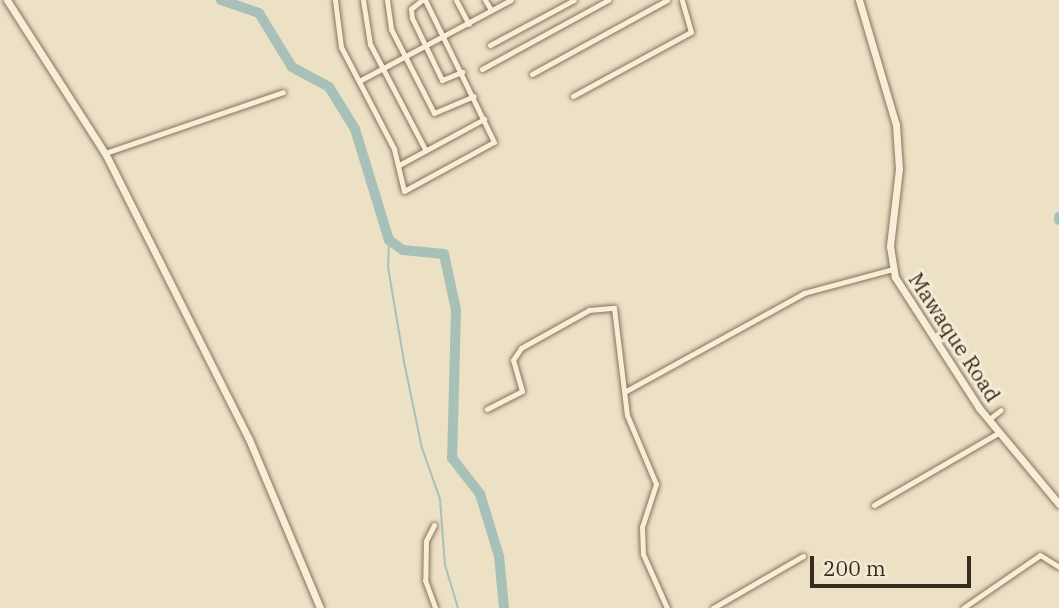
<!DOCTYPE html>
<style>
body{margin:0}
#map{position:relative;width:1059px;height:608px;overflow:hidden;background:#ece0c5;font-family:"IBM Plex Serif",serif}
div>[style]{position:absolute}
.stream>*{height:2px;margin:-1px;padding:0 1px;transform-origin:1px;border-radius:1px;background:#a7c0b8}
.river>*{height:10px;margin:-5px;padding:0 5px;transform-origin:5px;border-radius:5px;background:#a7c0b8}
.roads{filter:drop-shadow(0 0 2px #87725c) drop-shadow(0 0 2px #87725c)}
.street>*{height:5px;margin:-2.5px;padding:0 2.5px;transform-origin:2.5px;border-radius:2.5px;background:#f7eed8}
.secondary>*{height:7px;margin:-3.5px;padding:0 3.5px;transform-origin:3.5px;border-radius:3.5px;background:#f7eed8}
span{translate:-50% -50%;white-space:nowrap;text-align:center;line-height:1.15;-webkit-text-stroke:6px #f4ebd4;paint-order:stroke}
.street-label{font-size:21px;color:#372b1f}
.scale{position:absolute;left:810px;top:556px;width:161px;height:32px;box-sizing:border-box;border:4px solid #372b1f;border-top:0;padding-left:9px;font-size:21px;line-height:24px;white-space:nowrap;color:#372b1f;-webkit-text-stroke:5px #f4ebd4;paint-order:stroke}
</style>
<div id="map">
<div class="stream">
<i style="left:389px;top:240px;width:27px;rotate:92deg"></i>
<i style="left:388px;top:267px;width:96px;rotate:80.4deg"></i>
<i style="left:404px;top:362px;width:88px;rotate:78.2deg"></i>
<i style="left:422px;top:448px;width:54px;rotate:70.6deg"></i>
<i style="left:440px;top:499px;width:66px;rotate:85.7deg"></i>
<i style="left:445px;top:565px;width:45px;rotate:73.2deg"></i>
</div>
<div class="river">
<i style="left:221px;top:0;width:40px;rotate:18.9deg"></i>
<i style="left:259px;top:13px;width:63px;rotate:58.6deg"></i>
<i style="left:292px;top:67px;width:42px;rotate:28.4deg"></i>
<i style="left:329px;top:87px;width:49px;rotate:58.2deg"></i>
<i style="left:355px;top:129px;width:116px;rotate:73deg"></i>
<i style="left:389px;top:240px;width:17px;rotate:36deg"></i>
<i style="left:403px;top:250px;width:41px;rotate:5.6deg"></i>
<i style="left:444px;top:254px;width:57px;rotate:77.9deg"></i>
<i style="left:456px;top:310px;width:148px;rotate:91.5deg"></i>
<i style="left:452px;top:458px;width:46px;rotate:52.1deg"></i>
<i style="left:480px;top:494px;width:65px;rotate:73deg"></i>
<i style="left:499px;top:556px;width:52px;rotate:84.5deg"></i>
<i style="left:1059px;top:217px;width:3px;rotate:90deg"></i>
</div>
<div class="roads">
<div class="street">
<i style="left:335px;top:0;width:47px;rotate:82.7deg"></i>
<i style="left:341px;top:47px;width:115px;rotate:62.5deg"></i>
<i style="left:394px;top:149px;width:43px;rotate:76.6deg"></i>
<i style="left:404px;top:191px;width:102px;rotate:-28.6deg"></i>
<i style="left:494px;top:142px;width:158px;rotate:-115.9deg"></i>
<i style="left:363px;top:0;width:45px;rotate:81deg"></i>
<i style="left:370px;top:44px;width:119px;rotate:62.4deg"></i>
<i style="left:387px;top:0;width:29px;rotate:82deg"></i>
<i style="left:391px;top:29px;width:94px;rotate:62.9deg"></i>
<i style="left:434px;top:113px;width:43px;rotate:-23deg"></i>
<i style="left:422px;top:0;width:14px;rotate:141deg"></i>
<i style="left:411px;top:9px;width:9px;rotate:84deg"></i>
<i style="left:412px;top:18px;width:69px;rotate:64.2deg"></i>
<i style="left:442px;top:80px;width:22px;rotate:-22deg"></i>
<i style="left:456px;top:0;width:27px;rotate:62deg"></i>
<i style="left:485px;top:0;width:12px;rotate:59deg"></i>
<i style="left:490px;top:45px;width:95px;rotate:-28.2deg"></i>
<i style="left:482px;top:69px;width:144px;rotate:-28.7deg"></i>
<i style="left:532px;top:74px;width:154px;rotate:-28.7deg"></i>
<i style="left:359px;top:81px;width:172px;rotate:-28.1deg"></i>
<i style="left:573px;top:96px;width:134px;rotate:-28.5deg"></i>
<i style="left:691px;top:32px;width:33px;rotate:-106deg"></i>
<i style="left:105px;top:153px;width:188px;rotate:-18.9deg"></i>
<i style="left:399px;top:165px;width:97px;rotate:-28.4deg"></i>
<i style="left:626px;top:391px;width:203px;rotate:-28.8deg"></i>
<i style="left:804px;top:293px;width:92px;rotate:-15.1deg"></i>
<i style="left:487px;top:409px;width:39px;rotate:-27deg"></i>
<i style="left:522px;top:391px;width:32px;rotate:-106deg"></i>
<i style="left:513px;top:360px;width:14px;rotate:-56deg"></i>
<i style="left:521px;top:348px;width:78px;rotate:-29.2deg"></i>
<i style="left:589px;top:310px;width:25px;rotate:-5deg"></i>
<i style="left:614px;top:308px;width:108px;rotate:83.1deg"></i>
<i style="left:627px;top:415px;width:75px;rotate:67.2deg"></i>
<i style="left:656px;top:484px;width:45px;rotate:108deg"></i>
<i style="left:642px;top:527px;width:27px;rotate:88deg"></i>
<i style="left:643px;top:554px;width:59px;rotate:66deg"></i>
<i style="left:988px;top:420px;width:16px;rotate:-38deg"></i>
<i style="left:874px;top:505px;width:143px;rotate:-30.1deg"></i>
<i style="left:434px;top:525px;width:18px;rotate:117deg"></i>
<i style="left:426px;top:541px;width:39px;rotate:91deg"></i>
<i style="left:425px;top:580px;width:30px;rotate:70deg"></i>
<i style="left:713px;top:608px;width:104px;rotate:-30deg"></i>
<i style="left:963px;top:608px;width:93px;rotate:-34.5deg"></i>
<i style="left:1040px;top:555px;width:22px;rotate:32deg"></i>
</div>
<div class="secondary">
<i style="left:7px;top:0;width:182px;rotate:57.4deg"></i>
<i style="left:105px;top:153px;width:320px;rotate:63.3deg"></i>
<i style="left:249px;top:439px;width:183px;rotate:67.2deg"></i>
<i style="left:859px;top:0;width:130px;rotate:73.5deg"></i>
<i style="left:896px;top:125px;width:44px;rotate:86.1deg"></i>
<i style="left:899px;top:169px;width:78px;rotate:96.7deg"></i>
<i style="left:890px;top:246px;width:31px;rotate:81deg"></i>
<i style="left:895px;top:277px;width:156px;rotate:57.3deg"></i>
<i style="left:979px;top:408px;width:125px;rotate:50.2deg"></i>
</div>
</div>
<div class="street-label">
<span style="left:955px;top:337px;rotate:57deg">Mawaque Road</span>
</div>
<div class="scale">200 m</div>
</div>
